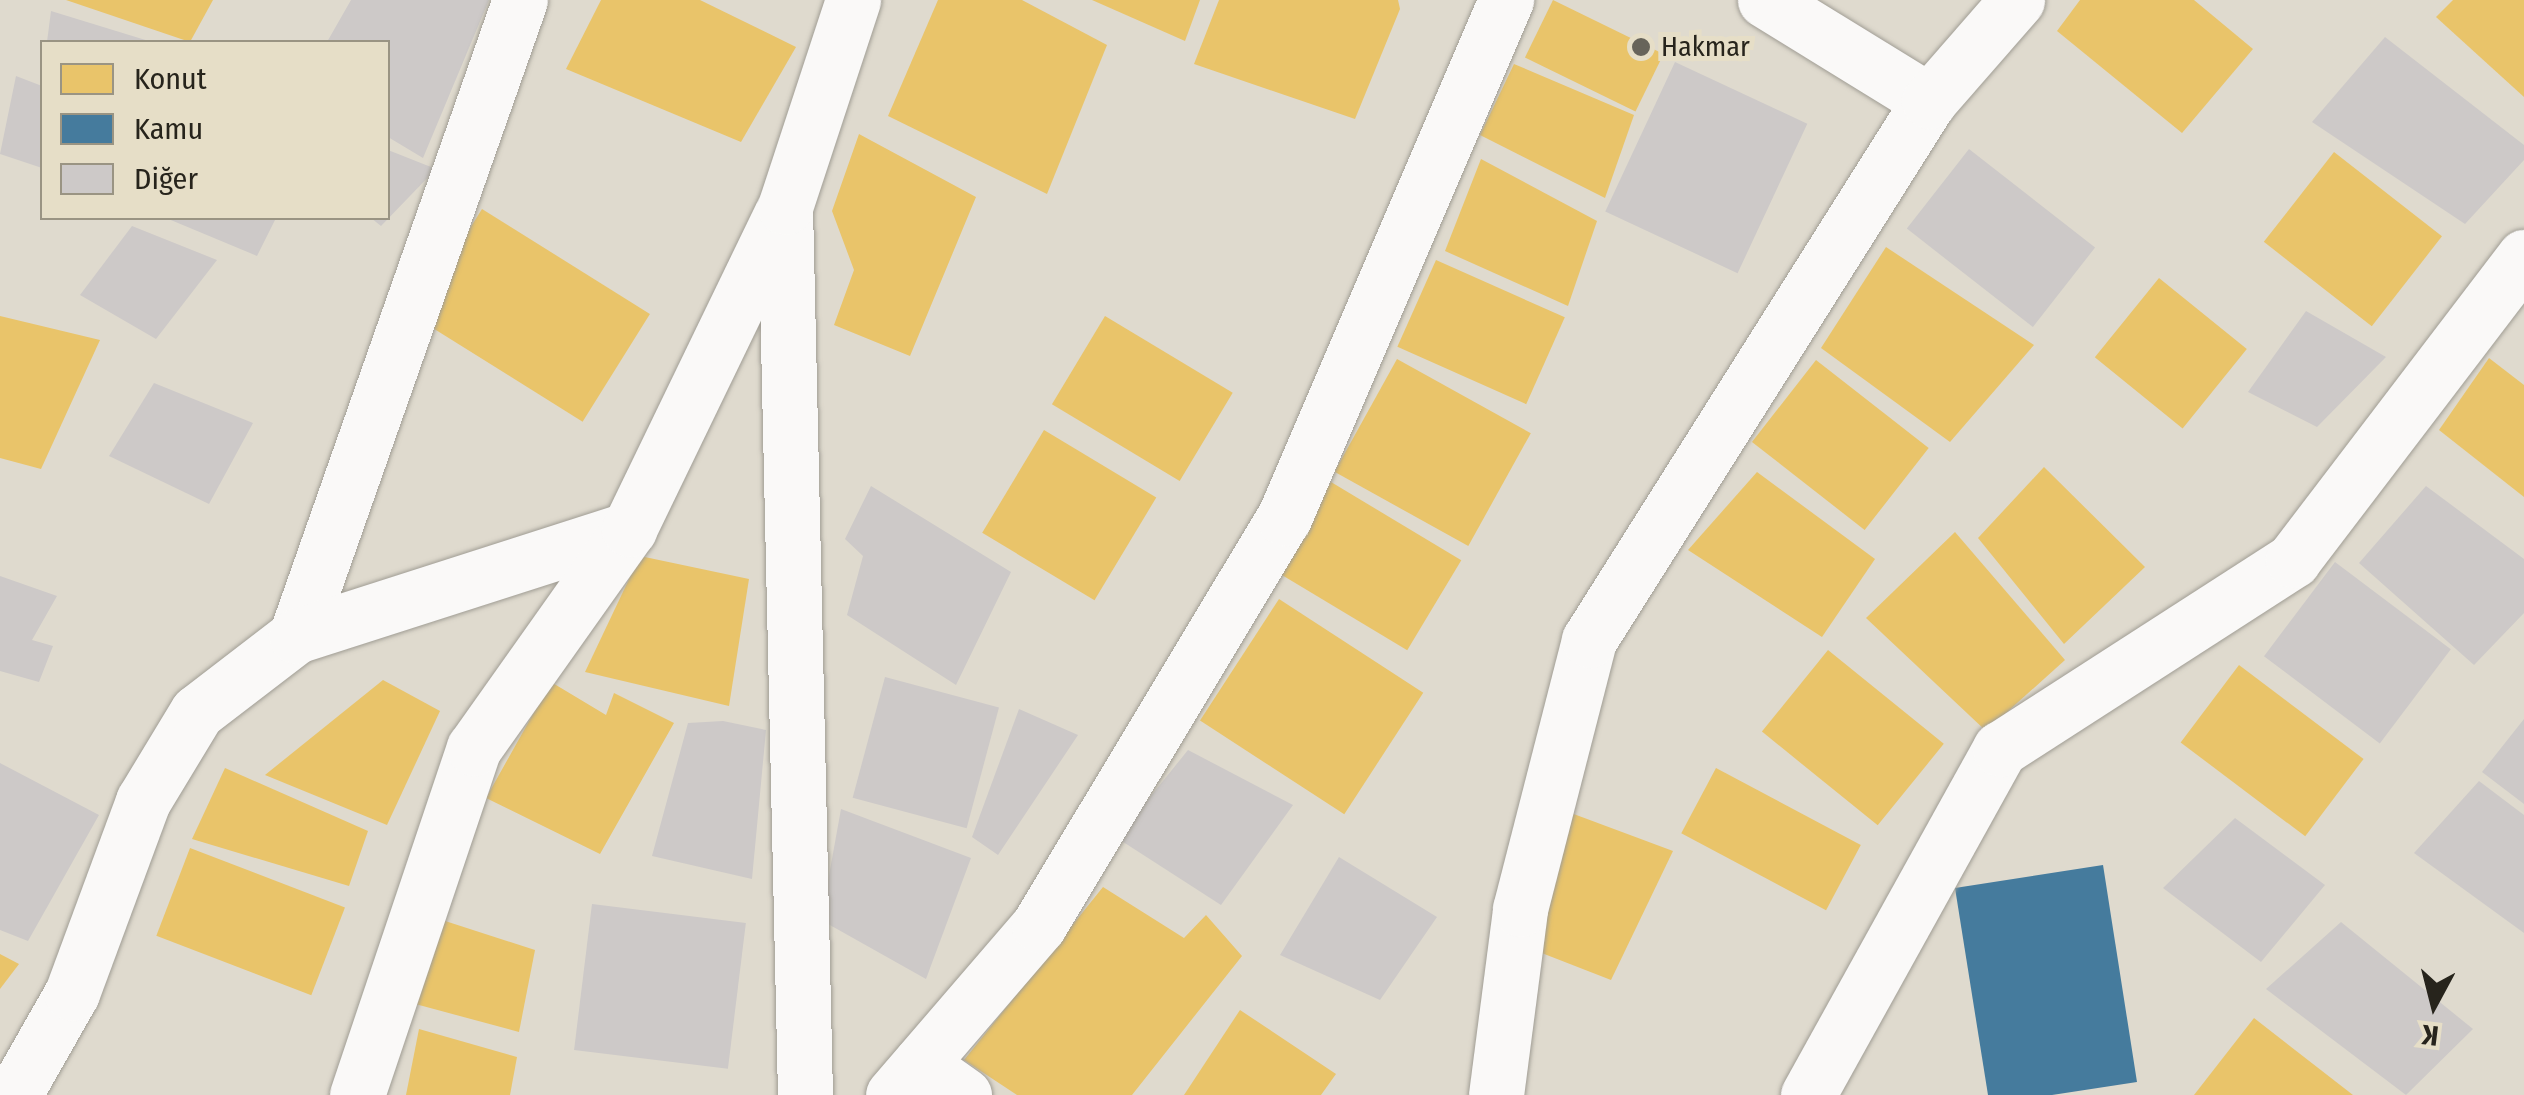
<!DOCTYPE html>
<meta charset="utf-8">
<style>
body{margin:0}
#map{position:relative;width:2524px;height:1095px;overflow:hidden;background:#dfdace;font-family:"Fira Sans Condensed",sans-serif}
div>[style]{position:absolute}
.homes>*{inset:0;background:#e9c46a;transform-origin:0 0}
.public>*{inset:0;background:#457b9d}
.building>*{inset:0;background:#cdc9c8;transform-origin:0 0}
.roads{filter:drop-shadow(0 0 2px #a09d94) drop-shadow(0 0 2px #a09d94)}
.street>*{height:55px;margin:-27.5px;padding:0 27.5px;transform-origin:27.5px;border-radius:27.5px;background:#faf9f8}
.dots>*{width:28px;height:28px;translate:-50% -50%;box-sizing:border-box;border:5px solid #e6dec7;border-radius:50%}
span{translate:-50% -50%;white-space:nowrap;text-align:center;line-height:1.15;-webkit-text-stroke:10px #e6dec7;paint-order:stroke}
.poi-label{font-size:28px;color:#27241c}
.left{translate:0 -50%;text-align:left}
.legend{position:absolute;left:40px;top:40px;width:350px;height:180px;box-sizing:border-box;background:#e6dec7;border:2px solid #9a9483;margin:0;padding:12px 18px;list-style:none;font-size:30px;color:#27241c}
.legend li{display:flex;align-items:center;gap:20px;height:50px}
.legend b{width:50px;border:2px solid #9a9483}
.north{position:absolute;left:2384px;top:955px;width:100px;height:100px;-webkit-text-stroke:8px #e6dec7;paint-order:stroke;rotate:187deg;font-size:28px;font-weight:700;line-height:40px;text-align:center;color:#27241c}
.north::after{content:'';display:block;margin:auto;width:35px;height:45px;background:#27241c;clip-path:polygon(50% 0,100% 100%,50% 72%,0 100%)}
</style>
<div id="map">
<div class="homes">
<i style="clip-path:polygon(66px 0,213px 0,190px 42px)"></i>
<i style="clip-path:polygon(601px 0,700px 0,796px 47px,741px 142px,566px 69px)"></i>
<i style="clip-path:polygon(938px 0,1022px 0,1107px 45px,1047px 194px,888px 116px)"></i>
<i style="clip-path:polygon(1092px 0,1200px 0,1185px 41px)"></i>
<i style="clip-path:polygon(1219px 0,1398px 0,1400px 9px,1355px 119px,1194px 64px)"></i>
<i style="left:1553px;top:0;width:123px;height:64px;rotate:26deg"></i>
<i style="clip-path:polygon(2080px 0,2194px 0,2253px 49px,2182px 133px,2057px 31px)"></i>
<i style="clip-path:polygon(2453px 0,2524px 0,2524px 97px,2436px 17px)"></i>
<i style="clip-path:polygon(1514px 64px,1634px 115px,1605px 198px,1480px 135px)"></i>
<i style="clip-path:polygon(859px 134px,976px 197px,910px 356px,834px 325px,854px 270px,832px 211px)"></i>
<i style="left:2334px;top:152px;width:137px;height:114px;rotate:38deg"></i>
<i style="clip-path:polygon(1481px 159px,1597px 221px,1568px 306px,1445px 251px)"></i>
<i style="left:482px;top:209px;width:198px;height:127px;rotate:32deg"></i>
<i style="clip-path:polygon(1886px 247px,2034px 345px,1950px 442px,1821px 348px)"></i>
<i style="left:1436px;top:260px;width:141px;height:95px;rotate:24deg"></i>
<i style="left:2159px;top:278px;width:113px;height:102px;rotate:39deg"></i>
<i style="clip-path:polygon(0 316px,100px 340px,41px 469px,0 458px)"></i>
<i style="left:1105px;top:316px;width:149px;height:103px;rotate:31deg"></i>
<i style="clip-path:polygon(2489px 358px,2524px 385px,2524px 497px,2439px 430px)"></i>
<i style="left:1397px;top:359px;width:153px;height:129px;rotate:29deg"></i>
<i style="left:1816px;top:360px;width:143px;height:104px;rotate:38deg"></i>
<i style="left:1044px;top:430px;width:131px;height:120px;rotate:31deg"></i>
<i style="clip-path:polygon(2044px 467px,2145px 567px,2064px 644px,1978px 538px)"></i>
<i style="clip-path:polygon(1757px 472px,1875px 559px,1822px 637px,1688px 550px)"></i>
<i style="left:1331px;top:482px;width:152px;height:105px;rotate:31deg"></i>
<i style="clip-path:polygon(1955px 532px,2065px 660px,1986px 731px,1866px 618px)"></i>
<i style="clip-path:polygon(640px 556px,749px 579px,729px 706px,585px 672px)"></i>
<i style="left:1279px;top:599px;width:172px;height:145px;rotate:33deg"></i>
<i style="left:1828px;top:650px;width:149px;height:105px;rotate:39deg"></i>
<i style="left:2239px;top:665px;width:156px;height:97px;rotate:37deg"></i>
<i style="clip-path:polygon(383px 680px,440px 711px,387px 825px,265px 775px)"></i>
<i style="clip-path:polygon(551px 682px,606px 715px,614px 693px,674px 723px,600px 854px,486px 798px)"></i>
<i style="clip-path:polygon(225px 768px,368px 831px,349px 886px,192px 839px)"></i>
<i style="left:1716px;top:768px;width:164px;height:74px;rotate:28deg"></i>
<i style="clip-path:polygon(1571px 813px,1673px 851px,1611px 980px,1534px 950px)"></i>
<i style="left:190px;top:848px;width:166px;height:94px;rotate:21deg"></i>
<i style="clip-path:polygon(1103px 887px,1184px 938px,1206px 915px,1242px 956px,1132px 1095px,1017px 1095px,964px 1060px)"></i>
<i style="clip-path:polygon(439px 919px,535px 950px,519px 1032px,408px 1002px)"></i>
<i style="clip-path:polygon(0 954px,19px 964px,0 989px)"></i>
<i style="clip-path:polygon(1240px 1010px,1336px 1074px,1321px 1095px,1184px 1095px)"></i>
<i style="clip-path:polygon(2254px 1018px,2353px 1095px,2194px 1095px)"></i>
<i style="clip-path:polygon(419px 1029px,517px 1057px,510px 1095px,406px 1095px)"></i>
</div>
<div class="public">
<i style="clip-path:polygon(2103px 865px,2137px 1082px,2052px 1095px,1988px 1095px,1955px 888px)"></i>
</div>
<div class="building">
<i style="clip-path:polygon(351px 0,489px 0,423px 158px,388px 137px,388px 42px,327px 42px)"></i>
<i style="clip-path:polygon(51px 11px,152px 42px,47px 42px)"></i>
<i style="clip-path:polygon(2385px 37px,2524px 145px,2524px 160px,2465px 224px,2312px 122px)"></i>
<i style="left:1675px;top:62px;width:146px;height:165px;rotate:25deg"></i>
<i style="clip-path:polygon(16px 76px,42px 86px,42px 168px,0 154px)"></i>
<i style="left:1969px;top:149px;width:160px;height:101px;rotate:38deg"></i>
<i style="clip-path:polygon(388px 150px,436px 169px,381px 226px,371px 218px,388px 218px)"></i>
<i style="clip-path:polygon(166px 218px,276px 218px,257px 256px)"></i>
<i style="clip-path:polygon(132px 226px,217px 260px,156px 339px,80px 295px)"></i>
<i style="clip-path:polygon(2306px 311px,2386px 357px,2317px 427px,2248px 392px)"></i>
<i style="clip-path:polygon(154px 383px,253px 423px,209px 504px,109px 456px)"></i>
<i style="clip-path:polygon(871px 486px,1011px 572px,956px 685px,847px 615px,863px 556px,845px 539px)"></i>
<i style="clip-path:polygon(2426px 486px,2524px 559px,2524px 613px,2474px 665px,2359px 563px)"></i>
<i style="left:2335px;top:562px;width:145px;height:118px;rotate:37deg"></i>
<i style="clip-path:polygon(0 576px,57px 596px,32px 640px,53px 646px,39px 682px,0 671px)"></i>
<i style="left:885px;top:677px;width:118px;height:125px;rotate:15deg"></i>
<i style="clip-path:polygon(1019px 709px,1078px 735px,998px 855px,972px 837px)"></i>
<i style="clip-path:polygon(2524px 719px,2524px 804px,2482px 772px)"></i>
<i style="clip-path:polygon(723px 721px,766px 730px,752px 879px,652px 856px,688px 723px)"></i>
<i style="clip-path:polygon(1188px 750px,1293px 805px,1221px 905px,1117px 838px)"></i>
<i style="clip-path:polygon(0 763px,99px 815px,28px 941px,0 930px)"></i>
<i style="clip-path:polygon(2479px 781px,2524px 815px,2524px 933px,2414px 853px)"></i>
<i style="clip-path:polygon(841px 809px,971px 858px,926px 979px,821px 920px)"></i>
<i style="clip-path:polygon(2235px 818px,2325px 885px,2261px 962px,2163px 888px)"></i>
<i style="clip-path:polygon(1339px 857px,1437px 917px,1380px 1000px,1280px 955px)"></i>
<i style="left:592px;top:904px;width:155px;height:147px;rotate:7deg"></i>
<i style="clip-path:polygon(2341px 922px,2473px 1029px,2406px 1095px,2266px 989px)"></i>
</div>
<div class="roads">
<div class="street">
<i style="left:1765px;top:0;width:193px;rotate:31.6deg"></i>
<i style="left:296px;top:636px;width:674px;rotate:-70.6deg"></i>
<i style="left:920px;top:1064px;width:54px;rotate:35.2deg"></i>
<i style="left:14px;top:1095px;width:117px;rotate:-60.4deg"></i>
<i style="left:72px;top:993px;width:205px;rotate:-69.7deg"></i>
<i style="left:143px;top:801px;width:104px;rotate:-58.8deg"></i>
<i style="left:197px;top:712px;width:125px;rotate:-37.5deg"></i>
<i style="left:296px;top:636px;width:350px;rotate:-17.8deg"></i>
<i style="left:357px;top:1095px;width:366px;rotate:-71.4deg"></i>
<i style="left:474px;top:748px;width:268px;rotate:-54.7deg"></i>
<i style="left:629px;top:529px;width:349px;rotate:-64.2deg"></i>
<i style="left:805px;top:1095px;width:888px;rotate:-91.29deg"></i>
<i style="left:785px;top:207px;width:218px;rotate:-71.8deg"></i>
<i style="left:893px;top:1095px;width:224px;rotate:-49.3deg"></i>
<i style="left:1039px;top:925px;width:475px;rotate:-59deg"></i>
<i style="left:1284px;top:518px;width:564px;rotate:-66.8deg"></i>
<i style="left:1496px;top:1095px;width:188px;rotate:-82.6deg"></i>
<i style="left:1520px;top:909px;width:278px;rotate:-75.6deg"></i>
<i style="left:1589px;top:640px;width:637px;rotate:-57.76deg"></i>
<i style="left:1929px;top:101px;width:134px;rotate:-48.9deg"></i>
<i style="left:1808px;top:1095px;width:396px;rotate:-61deg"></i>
<i style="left:2000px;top:749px;width:349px;rotate:-32.8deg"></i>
<i style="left:2293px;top:560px;width:381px;rotate:-52.7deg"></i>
</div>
</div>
<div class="dots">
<i style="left:1641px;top:47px;background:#67645a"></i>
</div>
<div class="poi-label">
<span class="left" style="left:1661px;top:47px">Hakmar</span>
</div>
<ul class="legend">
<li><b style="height:28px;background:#e9c46a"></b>Konut</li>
<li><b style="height:28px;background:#457b9d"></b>Kamu</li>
<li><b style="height:28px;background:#cdc9c8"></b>Diğer</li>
</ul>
<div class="north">K</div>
</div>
